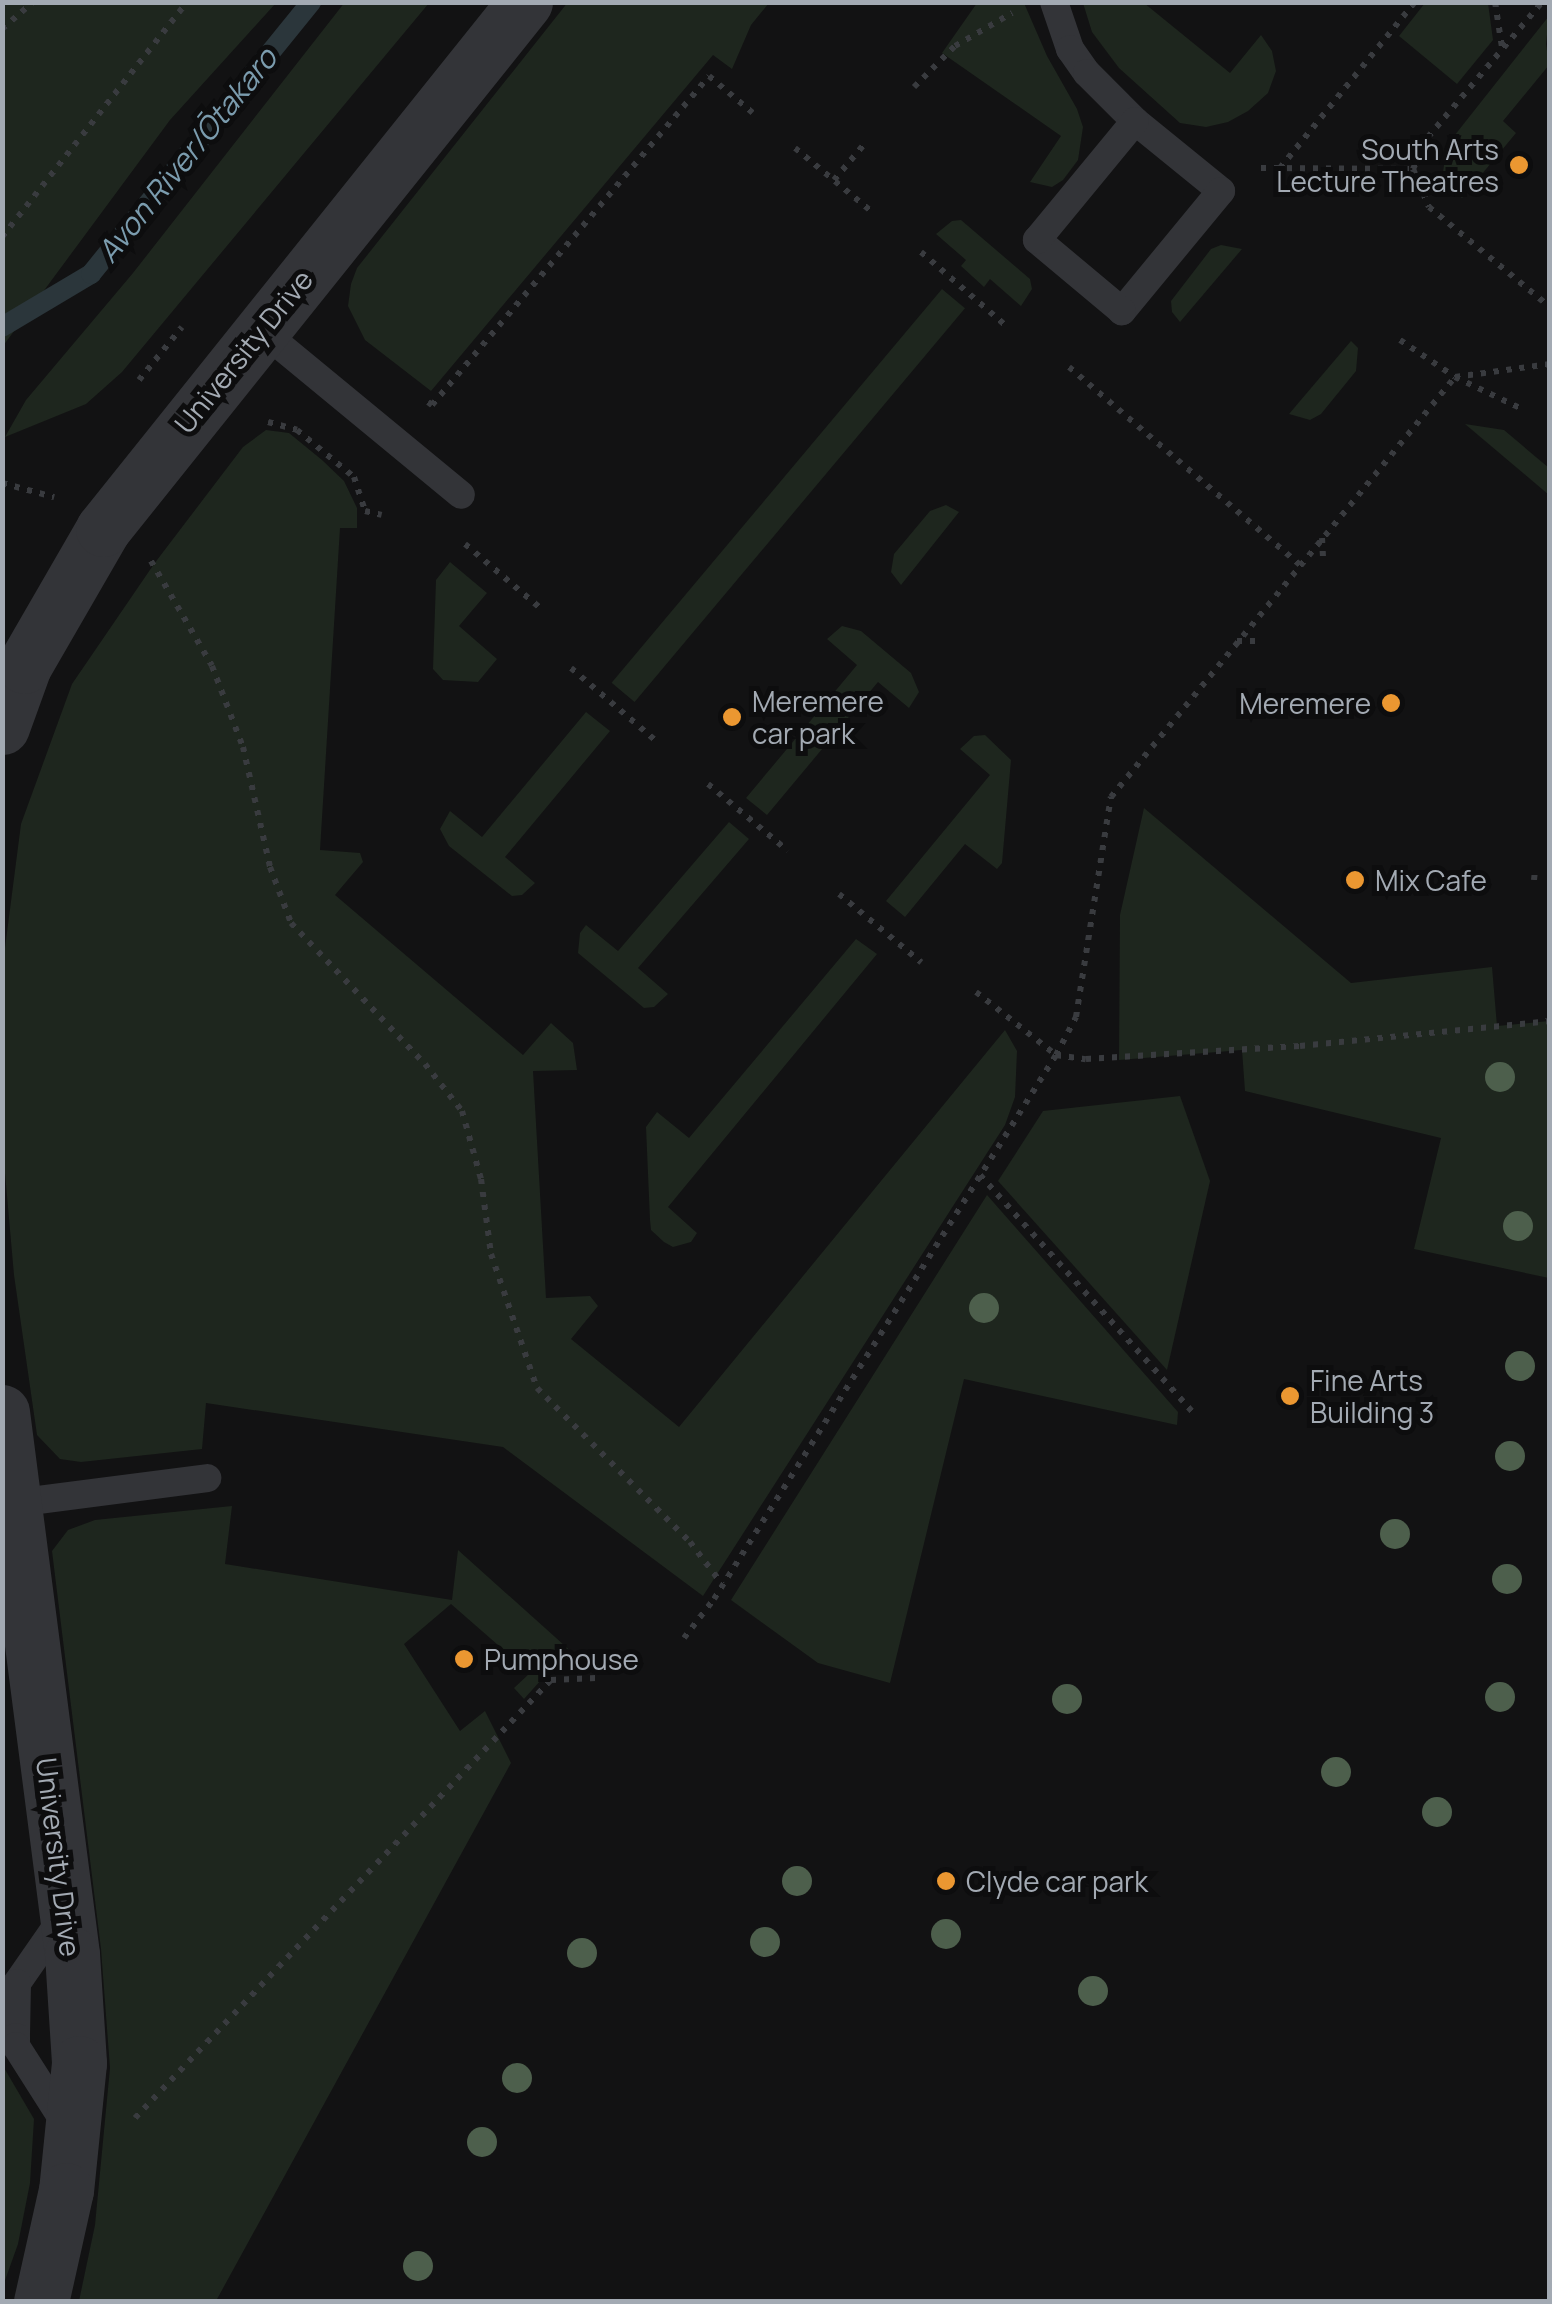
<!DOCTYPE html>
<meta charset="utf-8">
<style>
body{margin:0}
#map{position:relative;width:1552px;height:2304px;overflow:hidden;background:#121213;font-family:Manrope,sans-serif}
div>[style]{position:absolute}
.green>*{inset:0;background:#1e261e;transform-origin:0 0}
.stream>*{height:20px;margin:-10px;padding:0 10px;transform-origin:10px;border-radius:10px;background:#2b363b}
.path>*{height:6px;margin-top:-3px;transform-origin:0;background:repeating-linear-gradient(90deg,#393b3f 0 5px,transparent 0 13px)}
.lane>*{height:28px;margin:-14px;padding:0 14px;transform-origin:14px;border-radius:14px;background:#333438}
.street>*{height:55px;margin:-27.5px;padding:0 27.5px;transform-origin:27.5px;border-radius:27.5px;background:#333438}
.trees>*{width:30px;height:30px;margin:-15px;border-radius:50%;background:#4d5f4c}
.dots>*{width:28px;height:28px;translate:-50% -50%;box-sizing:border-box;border:5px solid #0d0d0e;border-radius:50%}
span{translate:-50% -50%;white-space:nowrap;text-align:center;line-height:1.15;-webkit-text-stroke:10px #0d0d0e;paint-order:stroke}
.poi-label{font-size:28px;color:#a3aab3}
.right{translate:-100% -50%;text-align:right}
.left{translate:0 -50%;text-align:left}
.street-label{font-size:28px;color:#a3aab3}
.water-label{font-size:30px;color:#7b9cae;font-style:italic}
.frame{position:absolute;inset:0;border:5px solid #a3aab3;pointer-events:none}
</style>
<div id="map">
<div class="green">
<i style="clip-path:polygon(345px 2px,429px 3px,122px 372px,86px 404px,5px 437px,26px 400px,133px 273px)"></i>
<i style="clip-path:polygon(568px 2px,769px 3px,751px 25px,732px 69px,713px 55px,431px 391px,365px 340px,348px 306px,351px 284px,357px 268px)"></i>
<i style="clip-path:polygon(2px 3px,276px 3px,170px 120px,3px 346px)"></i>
<i style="clip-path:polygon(977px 3px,1024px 3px,1047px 56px,1077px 109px,1083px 127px,1078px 160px,1063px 180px,1052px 187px,1030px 182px,1061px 136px,942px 53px)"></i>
<i style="clip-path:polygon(1083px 3px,1144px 3px,1230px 73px,1261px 35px,1272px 51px,1276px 71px,1268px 93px,1248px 111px,1228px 122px,1206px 127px,1180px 123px,1119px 68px,1092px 32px)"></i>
<i style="clip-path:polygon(1425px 3px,1488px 3px,1493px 40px,1457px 84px,1399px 36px)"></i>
<i style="clip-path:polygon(1549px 16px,1546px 44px,1549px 65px,1503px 121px,1516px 133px,1462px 198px,1442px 179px,1447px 145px)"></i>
<i style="clip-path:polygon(961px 220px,1030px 279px,1032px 289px,1021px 306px,990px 279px,984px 287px,961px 266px,966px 260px,936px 234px,952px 221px)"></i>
<i style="clip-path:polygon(1221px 245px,1242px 249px,1180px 322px,1172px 312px,1171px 301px,1211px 249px)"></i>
<i style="left:942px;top:289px;width:30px;height:514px;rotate:40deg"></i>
<i style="clip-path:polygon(1351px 341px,1358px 348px,1356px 371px,1321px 414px,1310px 420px,1289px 414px)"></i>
<i style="clip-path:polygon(1465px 424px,1504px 430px,1549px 468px,1549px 495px)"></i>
<i style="clip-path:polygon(266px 430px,289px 433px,322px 460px,344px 481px,357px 508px,357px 528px,340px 528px,320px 850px,360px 853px,363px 862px,335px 895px,523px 1055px,551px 1023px,573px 1043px,577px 1070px,533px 1071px,546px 1298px,590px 1296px,598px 1306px,571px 1339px,679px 1427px,1005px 1030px,1017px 1051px,1015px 1097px,1005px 1125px,703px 1596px,503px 1447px,206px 1403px,202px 1449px,81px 1462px,60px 1459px,37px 1435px,14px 1275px,2px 1139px,2px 971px,21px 824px,72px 684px,154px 564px,243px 447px)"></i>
<i style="clip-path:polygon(946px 505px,959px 512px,901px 585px,891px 572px,894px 554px,930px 511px)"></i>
<i style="clip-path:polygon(450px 562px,487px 593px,459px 626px,497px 659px,478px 682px,443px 680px,433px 669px,436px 580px)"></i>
<i style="clip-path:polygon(842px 626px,861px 631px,911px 673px,919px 692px,909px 708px,878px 682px,767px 815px,746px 798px,857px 665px,827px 639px)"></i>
<i style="clip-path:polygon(586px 712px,610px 731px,505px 857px,535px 883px,522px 895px,512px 896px,449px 846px,440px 829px,450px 811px,482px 837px)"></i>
<i style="clip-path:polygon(985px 735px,1011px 760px,1002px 863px,997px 869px,965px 844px,905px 917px,886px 901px,990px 775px,960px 749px,974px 736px)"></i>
<i style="clip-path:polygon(1144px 808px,1351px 983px,1492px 967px,1497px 1026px,1549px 1021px,1549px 1278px,1414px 1249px,1441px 1138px,1245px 1091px,1242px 1050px,1119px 1060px,1120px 915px)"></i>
<i style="clip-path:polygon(729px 822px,749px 839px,638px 968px,668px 994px,654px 1007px,644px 1008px,578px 953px,580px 933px,586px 925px,618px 951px)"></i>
<i style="clip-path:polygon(856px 939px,877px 954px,668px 1207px,697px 1233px,691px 1242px,673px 1247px,664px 1242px,651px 1230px,650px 1220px,646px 1127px,657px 1112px,689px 1138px)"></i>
<i style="clip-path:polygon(1180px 1096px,1210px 1181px,1167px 1370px,998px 1181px,1043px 1111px)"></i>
<i style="clip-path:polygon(987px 1195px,1178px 1412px,1177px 1425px,964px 1379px,890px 1683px,818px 1663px,731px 1600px)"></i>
<i style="clip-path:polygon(232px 1506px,225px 1564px,452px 1600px,458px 1550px,594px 1672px,550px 1670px,524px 1699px,514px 1688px,530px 1673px,451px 1604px,404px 1644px,460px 1731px,485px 1711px,511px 1763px,216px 2301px,79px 2301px,95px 2225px,110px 2068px,101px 1949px,52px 1551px,68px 1530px,95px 1520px)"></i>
<i style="clip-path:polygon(3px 2066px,34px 2119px,30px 2183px,18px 2244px,3px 2286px)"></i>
</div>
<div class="stream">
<i style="left:2px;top:327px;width:104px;rotate:-30.8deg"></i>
<i style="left:91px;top:274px;width:350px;rotate:-51deg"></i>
</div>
<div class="path">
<i style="left:1495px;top:2px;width:46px;rotate:81.2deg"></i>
<i style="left:2px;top:29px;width:41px;rotate:-41.1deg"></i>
<i style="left:914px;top:87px;width:58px;rotate:-45deg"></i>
<i style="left:955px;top:46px;width:66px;rotate:-30.1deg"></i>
<i style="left:795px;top:148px;width:99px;rotate:39.7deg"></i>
<i style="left:1261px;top:168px;width:152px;rotate:0.4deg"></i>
<i style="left:1413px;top:169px;width:35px;rotate:-65deg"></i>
<i style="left:1428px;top:137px;width:177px;rotate:-49.8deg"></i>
<i style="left:1280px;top:168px;width:214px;rotate:-50.9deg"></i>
<i style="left:1413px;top:169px;width:41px;rotate:67.2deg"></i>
<i style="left:1429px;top:207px;width:157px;rotate:39.6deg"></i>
<i style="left:834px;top:180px;width:51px;rotate:-49.8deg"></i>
<i style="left:2px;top:237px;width:299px;rotate:-51.8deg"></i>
<i style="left:921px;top:252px;width:111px;rotate:41deg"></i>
<i style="left:1400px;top:340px;width:66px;rotate:33.9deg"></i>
<i style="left:1455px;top:377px;width:74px;rotate:25.5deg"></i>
<i style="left:1069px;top:367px;width:304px;rotate:40.6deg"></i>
<i style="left:139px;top:380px;width:68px;rotate:-50.9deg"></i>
<i style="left:428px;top:402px;width:5px;rotate:37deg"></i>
<i style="left:432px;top:405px;width:430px;rotate:-49.9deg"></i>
<i style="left:709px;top:76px;width:57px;rotate:40.1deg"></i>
<i style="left:268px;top:422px;width:30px;rotate:15deg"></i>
<i style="left:297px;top:430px;width:74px;rotate:39.5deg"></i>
<i style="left:354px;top:477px;width:36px;rotate:72deg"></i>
<i style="left:365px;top:511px;width:17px;rotate:13deg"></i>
<i style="left:2px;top:483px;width:54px;rotate:15.1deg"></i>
<i style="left:1322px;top:538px;width:22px;rotate:87deg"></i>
<i style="left:465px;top:544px;width:97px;rotate:40.4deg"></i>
<i style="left:151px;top:561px;width:121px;rotate:59.8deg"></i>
<i style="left:212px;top:666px;width:87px;rotate:69.1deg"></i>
<i style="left:243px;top:747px;width:123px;rotate:77.3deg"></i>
<i style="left:270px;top:867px;width:60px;rotate:69.4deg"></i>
<i style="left:291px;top:923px;width:195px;rotate:46.5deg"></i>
<i style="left:425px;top:1064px;width:60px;rotate:51.8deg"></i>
<i style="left:462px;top:1111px;width:71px;rotate:74.4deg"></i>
<i style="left:481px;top:1179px;width:76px;rotate:82.4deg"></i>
<i style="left:491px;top:1254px;width:142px;rotate:71.1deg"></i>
<i style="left:537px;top:1388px;width:217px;rotate:45.2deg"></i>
<i style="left:690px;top:1542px;width:53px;rotate:52.7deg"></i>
<i style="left:1237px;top:641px;width:24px"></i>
<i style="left:571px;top:668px;width:111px;rotate:40.6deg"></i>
<i style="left:708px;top:784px;width:104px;rotate:39.9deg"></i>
<i style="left:1534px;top:880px;width:9px;rotate:-84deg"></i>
<i style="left:839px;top:894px;width:107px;rotate:39.7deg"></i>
<i style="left:976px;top:992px;width:102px;rotate:38.2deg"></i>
<i style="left:1056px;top:1055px;width:30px;rotate:8deg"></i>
<i style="left:1086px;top:1059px;width:214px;rotate:-3.5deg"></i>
<i style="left:1300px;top:1046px;width:251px;rotate:-5.7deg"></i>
<i style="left:980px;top:1175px;width:324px;rotate:48.1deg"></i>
<i style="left:684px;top:1638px;width:49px;rotate:-52.4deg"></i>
<i style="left:714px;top:1599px;width:643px;rotate:-57.84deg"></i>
<i style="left:1056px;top:1055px;width:43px;rotate:-62.2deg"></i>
<i style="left:1076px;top:1017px;width:223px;rotate:-81deg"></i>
<i style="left:1111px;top:797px;width:543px;rotate:-50.68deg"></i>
<i style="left:1455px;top:377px;width:96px;rotate:-7.8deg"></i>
<i style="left:135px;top:2118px;width:604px;rotate:-46.48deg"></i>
<i style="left:551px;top:1680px;width:45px;rotate:-2.5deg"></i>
</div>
<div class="lane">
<i style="left:1054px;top:2px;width:50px;rotate:71.2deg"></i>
<i style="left:1070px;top:49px;width:29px;rotate:55deg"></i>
<i style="left:1087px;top:73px;width:68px;rotate:45deg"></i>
<i style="left:1135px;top:121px;width:111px;rotate:39.1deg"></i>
<i style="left:1221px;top:191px;width:156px;rotate:129.5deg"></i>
<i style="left:1122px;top:311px;width:111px;rotate:-140.1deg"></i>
<i style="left:1037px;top:240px;width:154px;rotate:-50.5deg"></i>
<i style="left:261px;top:330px;width:259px;rotate:39.5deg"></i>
<i style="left:15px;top:1503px;width:194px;rotate:-7.4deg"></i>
<i style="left:65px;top:1914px;width:84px;rotate:124.8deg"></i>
<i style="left:17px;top:1983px;width:54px;rotate:91.1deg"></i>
<i style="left:16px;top:2037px;width:9px;rotate:90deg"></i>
<i style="left:16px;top:2046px;width:95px;rotate:57.5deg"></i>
</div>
<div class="street">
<i style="left:2px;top:727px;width:65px;rotate:-70.2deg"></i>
<i style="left:24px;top:666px;width:158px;rotate:-60deg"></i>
<i style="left:103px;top:529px;width:675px;rotate:-51.31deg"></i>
<i style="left:2px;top:1412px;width:547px;rotate:82.64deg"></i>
<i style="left:72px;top:1954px;width:109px;rotate:86.3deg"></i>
<i style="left:79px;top:2063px;width:128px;rotate:95.8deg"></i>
<i style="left:66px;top:2190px;width:115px;rotate:102.6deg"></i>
</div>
<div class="trees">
<i style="left:1500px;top:1077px"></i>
<i style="left:1518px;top:1226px"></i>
<i style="left:984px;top:1308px"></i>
<i style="left:1520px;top:1366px"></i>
<i style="left:1510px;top:1456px"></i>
<i style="left:1395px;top:1534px"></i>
<i style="left:1507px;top:1579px"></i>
<i style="left:1500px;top:1697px"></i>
<i style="left:1067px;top:1699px"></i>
<i style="left:1336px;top:1772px"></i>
<i style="left:1437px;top:1812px"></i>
<i style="left:797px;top:1881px"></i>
<i style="left:946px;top:1934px"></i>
<i style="left:765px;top:1942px"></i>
<i style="left:582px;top:1953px"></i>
<i style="left:1093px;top:1991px"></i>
<i style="left:517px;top:2078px"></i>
<i style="left:482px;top:2142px"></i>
<i style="left:418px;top:2266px"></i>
</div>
<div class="dots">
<i style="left:1519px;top:165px;background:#eb9731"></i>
<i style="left:1391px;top:703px;background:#eb9731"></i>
<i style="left:732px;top:717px;background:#eb9731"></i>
<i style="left:1355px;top:880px;background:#eb9731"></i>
<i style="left:1290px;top:1396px;background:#eb9731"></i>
<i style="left:464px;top:1659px;background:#eb9731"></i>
<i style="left:946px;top:1881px;background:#eb9731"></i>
</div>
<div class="poi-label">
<span class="right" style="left:1499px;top:165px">South Arts<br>Lecture Theatres</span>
<span class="left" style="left:752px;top:717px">Meremere<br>car park</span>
<span class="right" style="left:1371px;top:703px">Meremere</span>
<span class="left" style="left:1375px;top:880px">Mix Cafe</span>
<span class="left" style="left:1310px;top:1396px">Fine Arts<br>Building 3</span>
<span class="left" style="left:484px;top:1659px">Pumphouse</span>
<span class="left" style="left:966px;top:1881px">Clyde car park</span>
</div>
<div class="street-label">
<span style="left:243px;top:351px;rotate:-51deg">University Drive</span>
<span style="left:59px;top:1857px;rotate:83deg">University Drive</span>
</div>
<div class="water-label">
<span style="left:187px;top:155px;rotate:-51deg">Avon River/Ōtakaro</span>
</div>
<div class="frame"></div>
</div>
